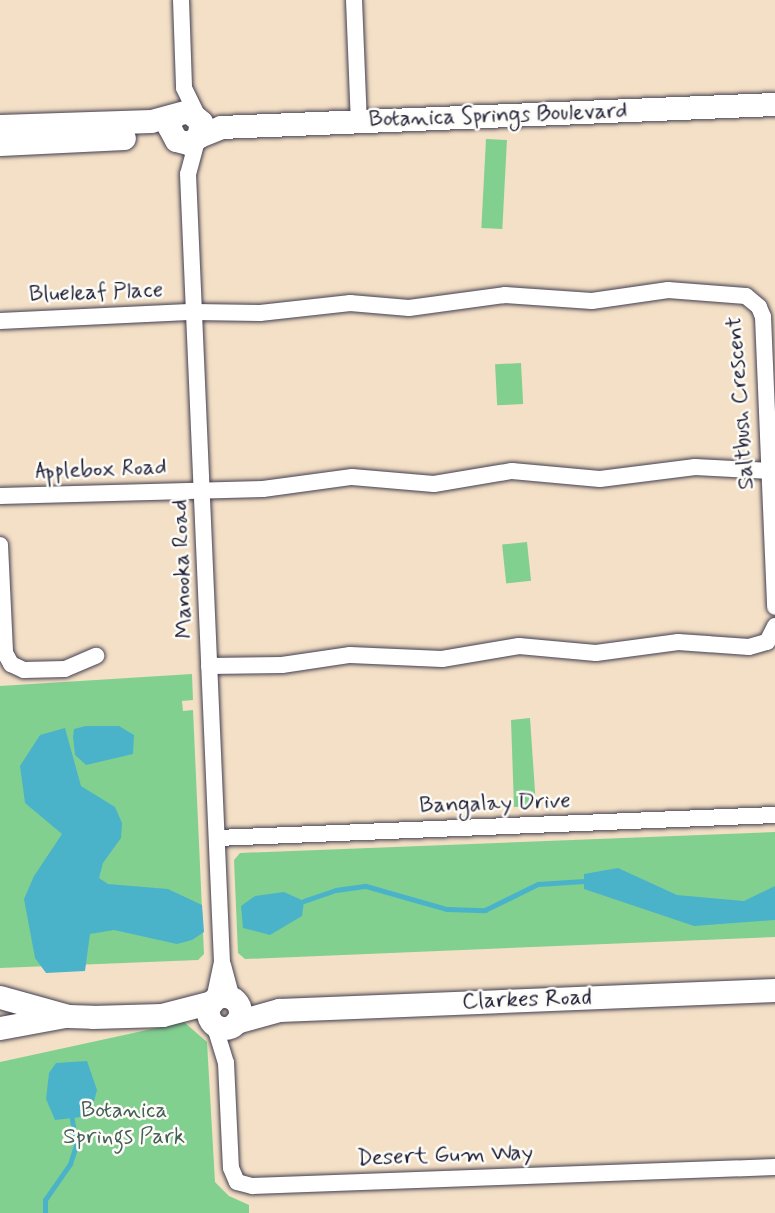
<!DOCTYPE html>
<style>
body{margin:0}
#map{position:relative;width:775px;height:1213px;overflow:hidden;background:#f4e0c6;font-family:Mynerve,sans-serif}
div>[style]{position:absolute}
.green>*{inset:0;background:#82d08f;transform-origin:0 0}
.water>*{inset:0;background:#4bb3c9}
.stream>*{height:4.5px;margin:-2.25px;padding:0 2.25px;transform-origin:2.25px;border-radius:2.25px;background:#4bb3c9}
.roads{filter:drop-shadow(0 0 2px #423e50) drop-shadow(0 0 2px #423e50)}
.street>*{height:16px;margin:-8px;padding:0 8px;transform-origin:8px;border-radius:8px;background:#fff}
.secondary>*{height:23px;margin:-11.5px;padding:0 11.5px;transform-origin:11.5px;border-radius:11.5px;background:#fff}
.secondary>.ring{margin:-11.5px;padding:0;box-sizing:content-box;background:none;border:23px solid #fff;border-radius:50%}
span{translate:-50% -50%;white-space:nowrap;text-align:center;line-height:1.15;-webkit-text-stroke:5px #fdfcf7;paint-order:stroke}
.street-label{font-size:23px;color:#22223b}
.park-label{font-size:23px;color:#445f58}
</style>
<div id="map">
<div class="green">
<i style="left:486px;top:139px;width:21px;height:89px;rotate:3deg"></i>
<i style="left:521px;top:363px;width:41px;height:26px;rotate:87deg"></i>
<i style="left:527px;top:542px;width:39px;height:25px;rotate:84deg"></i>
<i style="clip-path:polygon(192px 674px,193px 700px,182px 701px,183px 711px,193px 710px,204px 954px,198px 960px,0 968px,0 686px)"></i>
<i style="clip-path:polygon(530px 718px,536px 806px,514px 807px,511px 720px)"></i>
<i style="clip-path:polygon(775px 832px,775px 937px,245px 959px,238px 953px,234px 860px,240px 853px)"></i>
<i style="clip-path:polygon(184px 1022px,207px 1042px,215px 1182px,229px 1196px,249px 1205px,249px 1213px,0 1213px,0 1062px)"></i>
</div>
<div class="water">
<i style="clip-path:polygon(86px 726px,119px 726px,134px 735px,133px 754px,86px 765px,75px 755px,73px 737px,74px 729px)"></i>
<i style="clip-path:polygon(65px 728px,81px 786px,115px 807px,122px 823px,121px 838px,103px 863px,99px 878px,108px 884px,168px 889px,202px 905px,204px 932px,192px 940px,177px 944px,114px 930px,90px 934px,85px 971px,46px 973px,35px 958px,24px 899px,34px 876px,62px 834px,25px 803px,20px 766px,40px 735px)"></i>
<i style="clip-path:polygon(618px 868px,677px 895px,744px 901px,775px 886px,775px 920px,694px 926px,584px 889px,584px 874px)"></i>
<i style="clip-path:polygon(284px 892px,304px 901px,302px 916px,270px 935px,243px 928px,241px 906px,255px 896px)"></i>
<i style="clip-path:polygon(87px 1061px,97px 1090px,90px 1116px,55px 1120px,46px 1099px,49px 1073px,56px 1063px)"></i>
</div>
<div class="stream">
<i style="left:304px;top:901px;width:34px;rotate:-19deg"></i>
<i style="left:336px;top:890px;width:30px;rotate:-8deg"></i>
<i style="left:366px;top:886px;width:84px;rotate:15.9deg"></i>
<i style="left:447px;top:909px;width:38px;rotate:2deg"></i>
<i style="left:485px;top:910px;width:59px;rotate:-26.1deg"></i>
<i style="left:538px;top:884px;width:46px;rotate:-3.7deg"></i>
<i style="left:45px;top:1213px;width:13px;rotate:-90deg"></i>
<i style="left:45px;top:1200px;width:44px;rotate:-55.2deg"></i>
<i style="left:70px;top:1164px;width:20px;rotate:-72deg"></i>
<i style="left:76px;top:1145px;width:26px;rotate:-99deg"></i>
</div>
<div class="roads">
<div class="street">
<i style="left:181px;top:0;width:88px;rotate:88deg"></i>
<i style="left:184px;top:88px;width:30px;rotate:64deg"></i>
<i style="left:354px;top:0;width:122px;rotate:87.7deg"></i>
<i style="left:198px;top:137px;width:38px;rotate:105deg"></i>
<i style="left:188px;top:174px;width:789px;rotate:87.53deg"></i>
<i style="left:222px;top:962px;width:39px;rotate:102deg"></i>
<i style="left:0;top:321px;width:194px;rotate:-2.7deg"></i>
<i style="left:194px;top:312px;width:66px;rotate:0.9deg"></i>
<i style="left:260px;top:313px;width:91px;rotate:-6.3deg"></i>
<i style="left:350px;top:303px;width:59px;rotate:4.8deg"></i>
<i style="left:409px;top:308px;width:97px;rotate:-7.7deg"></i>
<i style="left:505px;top:295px;width:87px;rotate:3.9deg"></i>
<i style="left:592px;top:301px;width:77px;rotate:-8.2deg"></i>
<i style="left:668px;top:290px;width:78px;rotate:4.4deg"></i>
<i style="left:746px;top:296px;width:17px;rotate:40deg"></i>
<i style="left:759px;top:307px;width:11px;rotate:68deg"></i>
<i style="left:763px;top:317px;width:290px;rotate:87.6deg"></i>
<i style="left:0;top:496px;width:263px;rotate:-1.5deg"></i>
<i style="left:263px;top:489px;width:90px;rotate:-7.7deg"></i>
<i style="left:352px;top:477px;width:82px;rotate:4.9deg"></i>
<i style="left:434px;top:484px;width:79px;rotate:-9.5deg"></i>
<i style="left:512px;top:471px;width:88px;rotate:5.2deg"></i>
<i style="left:600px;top:479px;width:96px;rotate:-7.2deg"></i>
<i style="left:695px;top:467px;width:76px;rotate:3deg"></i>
<i style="left:0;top:545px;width:108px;rotate:87.3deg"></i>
<i style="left:5px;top:653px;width:13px;rotate:61deg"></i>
<i style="left:11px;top:664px;width:14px;rotate:25deg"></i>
<i style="left:24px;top:670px;width:41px;rotate:-1.4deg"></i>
<i style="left:65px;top:669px;width:34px;rotate:-23deg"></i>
<i style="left:209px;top:666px;width:73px;rotate:-0.8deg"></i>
<i style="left:282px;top:665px;width:69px;rotate:-8.4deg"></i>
<i style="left:350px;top:655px;width:92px;rotate:2.5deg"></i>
<i style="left:442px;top:659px;width:78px;rotate:-9.6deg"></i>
<i style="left:519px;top:646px;width:77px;rotate:5.2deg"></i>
<i style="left:596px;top:653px;width:83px;rotate:-7.6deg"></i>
<i style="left:678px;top:642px;width:71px;rotate:4deg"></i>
<i style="left:749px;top:647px;width:19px;rotate:-16deg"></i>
<i style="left:767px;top:642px;width:18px;rotate:-63deg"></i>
<i style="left:217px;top:838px;width:558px;rotate:-2.36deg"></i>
<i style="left:223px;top:965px;width:34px;rotate:75deg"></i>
<i style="left:214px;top:1024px;width:41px;rotate:72.9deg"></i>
<i style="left:226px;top:1063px;width:105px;rotate:87.3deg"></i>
<i style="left:231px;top:1168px;width:15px;rotate:67deg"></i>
<i style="left:237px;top:1182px;width:16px;rotate:15deg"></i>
<i style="left:252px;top:1186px;width:523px;rotate:-2.08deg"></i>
</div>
<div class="secondary">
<i style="left:0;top:126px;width:151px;rotate:-1.9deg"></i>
<i style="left:151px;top:121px;width:38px;rotate:-15deg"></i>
<i style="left:188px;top:111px;width:17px;rotate:40deg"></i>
<i style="left:201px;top:122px;width:15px;rotate:101deg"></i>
<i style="left:198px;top:137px;width:12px;rotate:149deg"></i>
<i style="left:188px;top:143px;width:12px;rotate:-166deg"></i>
<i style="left:176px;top:140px;width:15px;rotate:-118deg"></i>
<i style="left:169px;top:127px;width:12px;rotate:-70deg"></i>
<i style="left:199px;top:136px;width:24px;rotate:-22deg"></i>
<i style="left:221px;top:127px;width:554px;rotate:-2.38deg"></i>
<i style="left:0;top:144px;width:124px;rotate:-2.8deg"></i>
<i class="ring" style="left:208px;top:996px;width:9px;height:9px"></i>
<i style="left:0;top:997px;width:71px;rotate:15.6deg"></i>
<i style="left:68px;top:1016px;width:24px;rotate:2deg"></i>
<i style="left:92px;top:1017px;width:70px;rotate:-1.6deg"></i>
<i style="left:162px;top:1015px;width:52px;rotate:-14.6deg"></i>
<i style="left:236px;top:1022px;width:45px;rotate:-15.6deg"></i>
<i style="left:279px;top:1010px;width:496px;rotate:-2.3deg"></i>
<i style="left:0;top:1028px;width:66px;rotate:-10.5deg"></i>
</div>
</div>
<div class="street-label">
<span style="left:498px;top:116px;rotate:-2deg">Botanica Springs Boulevard</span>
<span style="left:96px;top:293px;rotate:-2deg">Blueleaf Place</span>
<span style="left:741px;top:403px;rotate:-94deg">Saltbush Crescent</span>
<span style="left:101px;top:470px;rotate:-2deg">Applebox Road</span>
<span style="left:183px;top:569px;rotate:-92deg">Manooka Road</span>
<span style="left:495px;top:804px;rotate:-2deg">Bangalay Drive</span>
<span style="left:527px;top:1000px;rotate:-2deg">Clarkes Road</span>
<span style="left:445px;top:1156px;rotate:-2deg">Desert Gum Way</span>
</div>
<div class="park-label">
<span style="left:124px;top:1124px">Botanica<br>Springs Park</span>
</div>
</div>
